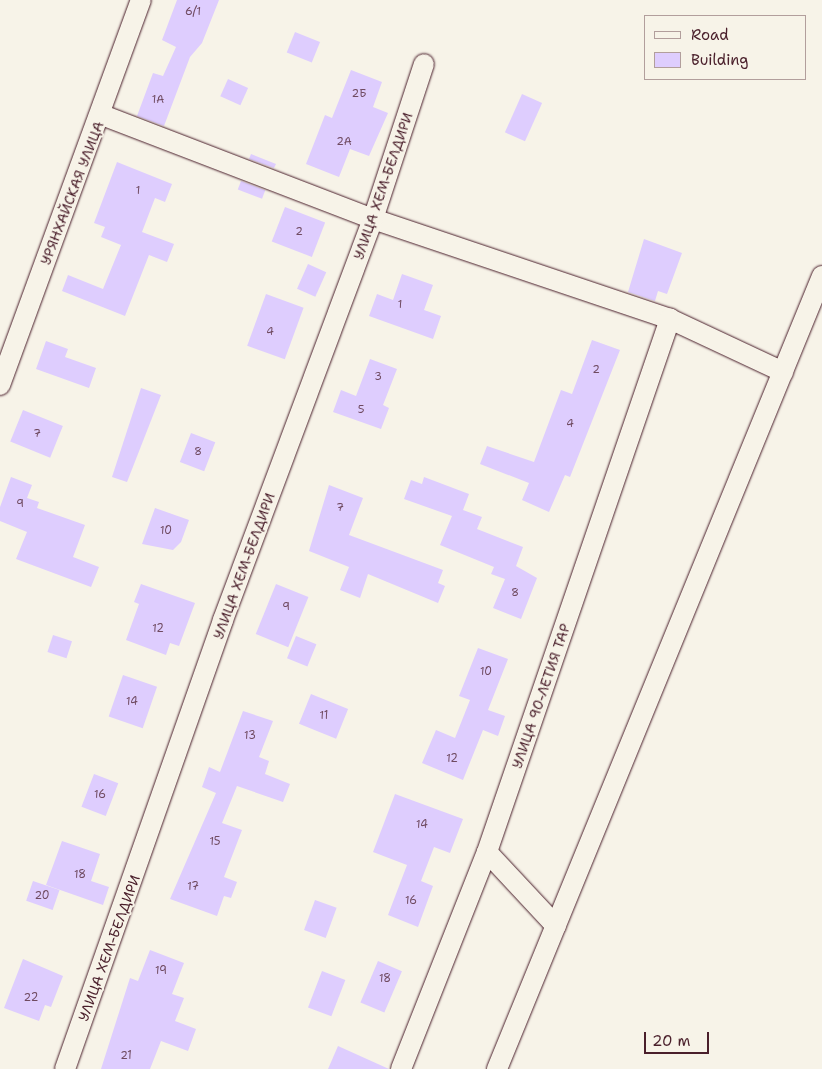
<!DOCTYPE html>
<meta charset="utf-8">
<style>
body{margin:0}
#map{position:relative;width:822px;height:1069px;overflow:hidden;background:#f7f3e8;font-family:"Shantell Sans",sans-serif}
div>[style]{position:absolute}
.building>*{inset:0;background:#decdfe;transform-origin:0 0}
.roads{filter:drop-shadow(0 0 1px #4a1f2b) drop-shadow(0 0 1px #4a1f2b)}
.minor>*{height:20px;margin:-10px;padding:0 10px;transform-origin:10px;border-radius:10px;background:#f7f3e8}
span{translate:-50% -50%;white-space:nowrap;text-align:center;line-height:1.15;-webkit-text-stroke:4px #f7f3e8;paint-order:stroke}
.number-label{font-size:11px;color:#6f4a60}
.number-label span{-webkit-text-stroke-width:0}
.street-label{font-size:14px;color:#4a1f2b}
.legend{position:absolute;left:644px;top:15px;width:162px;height:65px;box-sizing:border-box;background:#f7f3e8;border:1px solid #b29e9c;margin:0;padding:6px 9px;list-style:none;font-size:15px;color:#4a1f2b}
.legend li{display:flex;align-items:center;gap:10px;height:25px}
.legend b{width:25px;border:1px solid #b29e9c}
.scale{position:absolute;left:644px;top:1032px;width:65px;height:22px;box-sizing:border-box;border:2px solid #4a1f2b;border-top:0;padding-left:6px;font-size:15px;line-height:18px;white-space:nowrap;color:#4a1f2b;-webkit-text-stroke:4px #f7f3e8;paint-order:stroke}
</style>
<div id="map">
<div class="building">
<i style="clip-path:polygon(177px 0,219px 0,202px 43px,190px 57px,164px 126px,137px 116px,153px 73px,163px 76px,176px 47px,162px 40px)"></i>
<i style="left:295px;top:32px;width:27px;height:22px;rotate:22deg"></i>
<i style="clip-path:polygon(351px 70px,382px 82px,373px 107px,388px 113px,369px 156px,350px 149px,339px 177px,306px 164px,325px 115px,332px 118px)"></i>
<i style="left:228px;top:79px;width:22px;height:19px;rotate:24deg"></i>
<i style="left:522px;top:94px;width:22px;height:42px;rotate:24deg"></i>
<i style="clip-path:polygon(251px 154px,276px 164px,274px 168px,249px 159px)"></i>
<i style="clip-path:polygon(117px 162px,172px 184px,165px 202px,155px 198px,142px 232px,174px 244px,167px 262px,149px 255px,125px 316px,62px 291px,68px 275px,103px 289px,121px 245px,101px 237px,105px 227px,94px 223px)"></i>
<i style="left:241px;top:181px;width:26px;height:9px;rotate:21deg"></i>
<i style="left:285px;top:207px;width:43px;height:37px;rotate:21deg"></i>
<i style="clip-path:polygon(644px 239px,682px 253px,667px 294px,658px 291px,655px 301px,628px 292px)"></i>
<i style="left:308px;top:264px;width:20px;height:27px;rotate:24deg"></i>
<i style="clip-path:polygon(402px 274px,433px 285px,424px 310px,441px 316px,433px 339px,369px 316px,377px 294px,393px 300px)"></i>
<i style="left:266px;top:294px;width:40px;height:55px;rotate:20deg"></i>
<i style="clip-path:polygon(592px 340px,620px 350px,570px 477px,565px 475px,549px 512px,522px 500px,529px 483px,480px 464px,487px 446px,534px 462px,561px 390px,572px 394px)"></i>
<i style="clip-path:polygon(46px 341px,68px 349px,65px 357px,96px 368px,89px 388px,36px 369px)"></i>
<i style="clip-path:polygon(370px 359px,397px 369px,383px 405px,389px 408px,381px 429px,333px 412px,341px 390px,356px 396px)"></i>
<i style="clip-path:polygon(141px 388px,161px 395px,127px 482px,112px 477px)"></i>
<i style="left:23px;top:410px;width:43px;height:34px;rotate:22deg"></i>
<i style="left:191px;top:433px;width:26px;height:31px;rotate:21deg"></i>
<i style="clip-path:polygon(11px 477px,32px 485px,27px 498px,39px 502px,37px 508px,85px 525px,73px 557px,99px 567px,91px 587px,16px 559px,27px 532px,0 521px,0 507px)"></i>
<i style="clip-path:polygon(424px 477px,469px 494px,463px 510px,482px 517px,477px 529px,523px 547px,516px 566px,537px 578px,521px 619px,493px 608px,505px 579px,491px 574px,494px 567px,440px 545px,452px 516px,404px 499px,411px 480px,422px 484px)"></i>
<i style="clip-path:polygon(329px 485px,363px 498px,349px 535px,443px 570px,438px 583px,445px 586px,438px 603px,368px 574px,360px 598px,340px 590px,349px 567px,309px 551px)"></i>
<i style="clip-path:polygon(155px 508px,189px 520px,181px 542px,173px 550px,142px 544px)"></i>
<i style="clip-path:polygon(141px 584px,195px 603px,179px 646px,170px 643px,166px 655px,126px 640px,139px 604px,134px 602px)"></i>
<i style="left:276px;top:584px;width:35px;height:54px;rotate:22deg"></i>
<i style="left:53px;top:635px;width:20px;height:18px;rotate:18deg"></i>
<i style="left:296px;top:636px;width:22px;height:24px;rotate:22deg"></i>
<i style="clip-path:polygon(478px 648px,508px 659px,488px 710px,505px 716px,498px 736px,483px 730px,463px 780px,422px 763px,436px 730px,455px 738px,470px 700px,459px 696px)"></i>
<i style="left:123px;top:675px;width:36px;height:44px;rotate:19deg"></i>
<i style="left:311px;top:694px;width:40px;height:32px;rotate:22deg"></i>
<i style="clip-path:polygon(243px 711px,273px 721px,259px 757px,269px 761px,265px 774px,290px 784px,283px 802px,237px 786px,222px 823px,242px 830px,224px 877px,237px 882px,231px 898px,224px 896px,217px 916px,170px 899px,216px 793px,202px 787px,209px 767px,220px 772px)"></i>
<i style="left:94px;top:774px;width:26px;height:35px;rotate:21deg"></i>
<i style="clip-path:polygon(395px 794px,463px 819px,450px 853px,434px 847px,421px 881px,433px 886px,418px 927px,388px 915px,407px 865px,373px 852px)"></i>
<i style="clip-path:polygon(62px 841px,100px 854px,91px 881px,109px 887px,103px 905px,46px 885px)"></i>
<i style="left:33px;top:881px;width:28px;height:21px;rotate:19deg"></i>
<i style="left:315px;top:900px;width:23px;height:32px;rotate:20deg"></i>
<i style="clip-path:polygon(150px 950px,184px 963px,172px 994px,184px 998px,175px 1021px,196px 1029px,188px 1051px,161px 1041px,150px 1069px,101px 1069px,130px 978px,138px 981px)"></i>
<i style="clip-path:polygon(23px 959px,63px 976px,51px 1007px,45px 1005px,39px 1021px,4px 1008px)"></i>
<i style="left:378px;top:961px;width:26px;height:45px;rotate:23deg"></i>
<i style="left:322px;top:971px;width:25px;height:39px;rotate:21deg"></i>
<i style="clip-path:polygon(338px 1046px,389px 1069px,328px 1069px)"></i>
</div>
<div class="roads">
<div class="minor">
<i style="left:102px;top:115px;width:290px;rotate:21deg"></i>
<i style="left:373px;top:219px;width:313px;rotate:18.6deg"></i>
<i style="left:670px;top:319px;width:125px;rotate:25.1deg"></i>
<i style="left:0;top:385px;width:410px;rotate:-69.9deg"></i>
<i style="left:487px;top:852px;width:101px;rotate:47deg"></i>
<i style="left:65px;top:1069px;width:476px;rotate:-70.6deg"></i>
<i style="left:223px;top:620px;width:428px;rotate:-69.5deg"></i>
<i style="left:373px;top:219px;width:163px;rotate:-71.8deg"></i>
<i style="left:401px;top:1069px;width:233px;rotate:-68.4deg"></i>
<i style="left:487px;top:852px;width:564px;rotate:-71.05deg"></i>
<i style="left:497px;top:1069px;width:857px;rotate:-67.71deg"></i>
</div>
</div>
<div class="number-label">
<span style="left:193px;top:12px">6/1</span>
<span style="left:359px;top:94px">2Б</span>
<span style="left:158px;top:100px">1А</span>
<span style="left:344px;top:142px">2А</span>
<span style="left:138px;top:191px">1</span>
<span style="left:299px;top:232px">2</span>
<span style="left:400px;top:305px">1</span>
<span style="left:270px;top:332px">4</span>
<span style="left:596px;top:370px">2</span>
<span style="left:378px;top:377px">3</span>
<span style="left:361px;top:410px">5</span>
<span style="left:570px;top:424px">4</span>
<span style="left:37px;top:434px">7</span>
<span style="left:198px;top:452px">8</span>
<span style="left:20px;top:504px">9</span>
<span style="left:340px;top:508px">7</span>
<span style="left:166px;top:531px">10</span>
<span style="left:515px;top:593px">8</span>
<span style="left:286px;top:607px">9</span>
<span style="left:158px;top:629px">12</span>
<span style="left:486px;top:672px">10</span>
<span style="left:132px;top:702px">14</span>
<span style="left:324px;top:716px">11</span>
<span style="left:250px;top:736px">13</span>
<span style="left:452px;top:759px">12</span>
<span style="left:100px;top:795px">16</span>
<span style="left:422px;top:825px">14</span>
<span style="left:215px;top:842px">15</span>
<span style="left:80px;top:875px">18</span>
<span style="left:193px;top:887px">17</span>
<span style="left:42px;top:896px">20</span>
<span style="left:411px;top:901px">16</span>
<span style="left:161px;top:971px">19</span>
<span style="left:385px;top:979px">18</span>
<span style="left:31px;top:998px">22</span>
<span style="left:126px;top:1056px">21</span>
</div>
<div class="street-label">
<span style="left:383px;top:186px;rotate:-71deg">УЛИЦА ХЕМ-БЕЛДИРИ</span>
<span style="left:72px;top:193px;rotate:-69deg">УРЯНХАЙСКАЯ УЛИЦА</span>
<span style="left:244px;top:566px;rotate:-70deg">УЛИЦА ХЕМ-БЕЛДИРИ</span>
<span style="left:541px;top:696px;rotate:-71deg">УЛИЦА 90-ЛЕТИЯ ТАР</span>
<span style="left:109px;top:948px;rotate:-70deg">УЛИЦА ХЕМ-БЕЛДИРИ</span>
</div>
<ul class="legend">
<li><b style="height:6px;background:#f7f3e8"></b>Road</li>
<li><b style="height:14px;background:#decdfe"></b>Building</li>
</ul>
<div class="scale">20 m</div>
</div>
